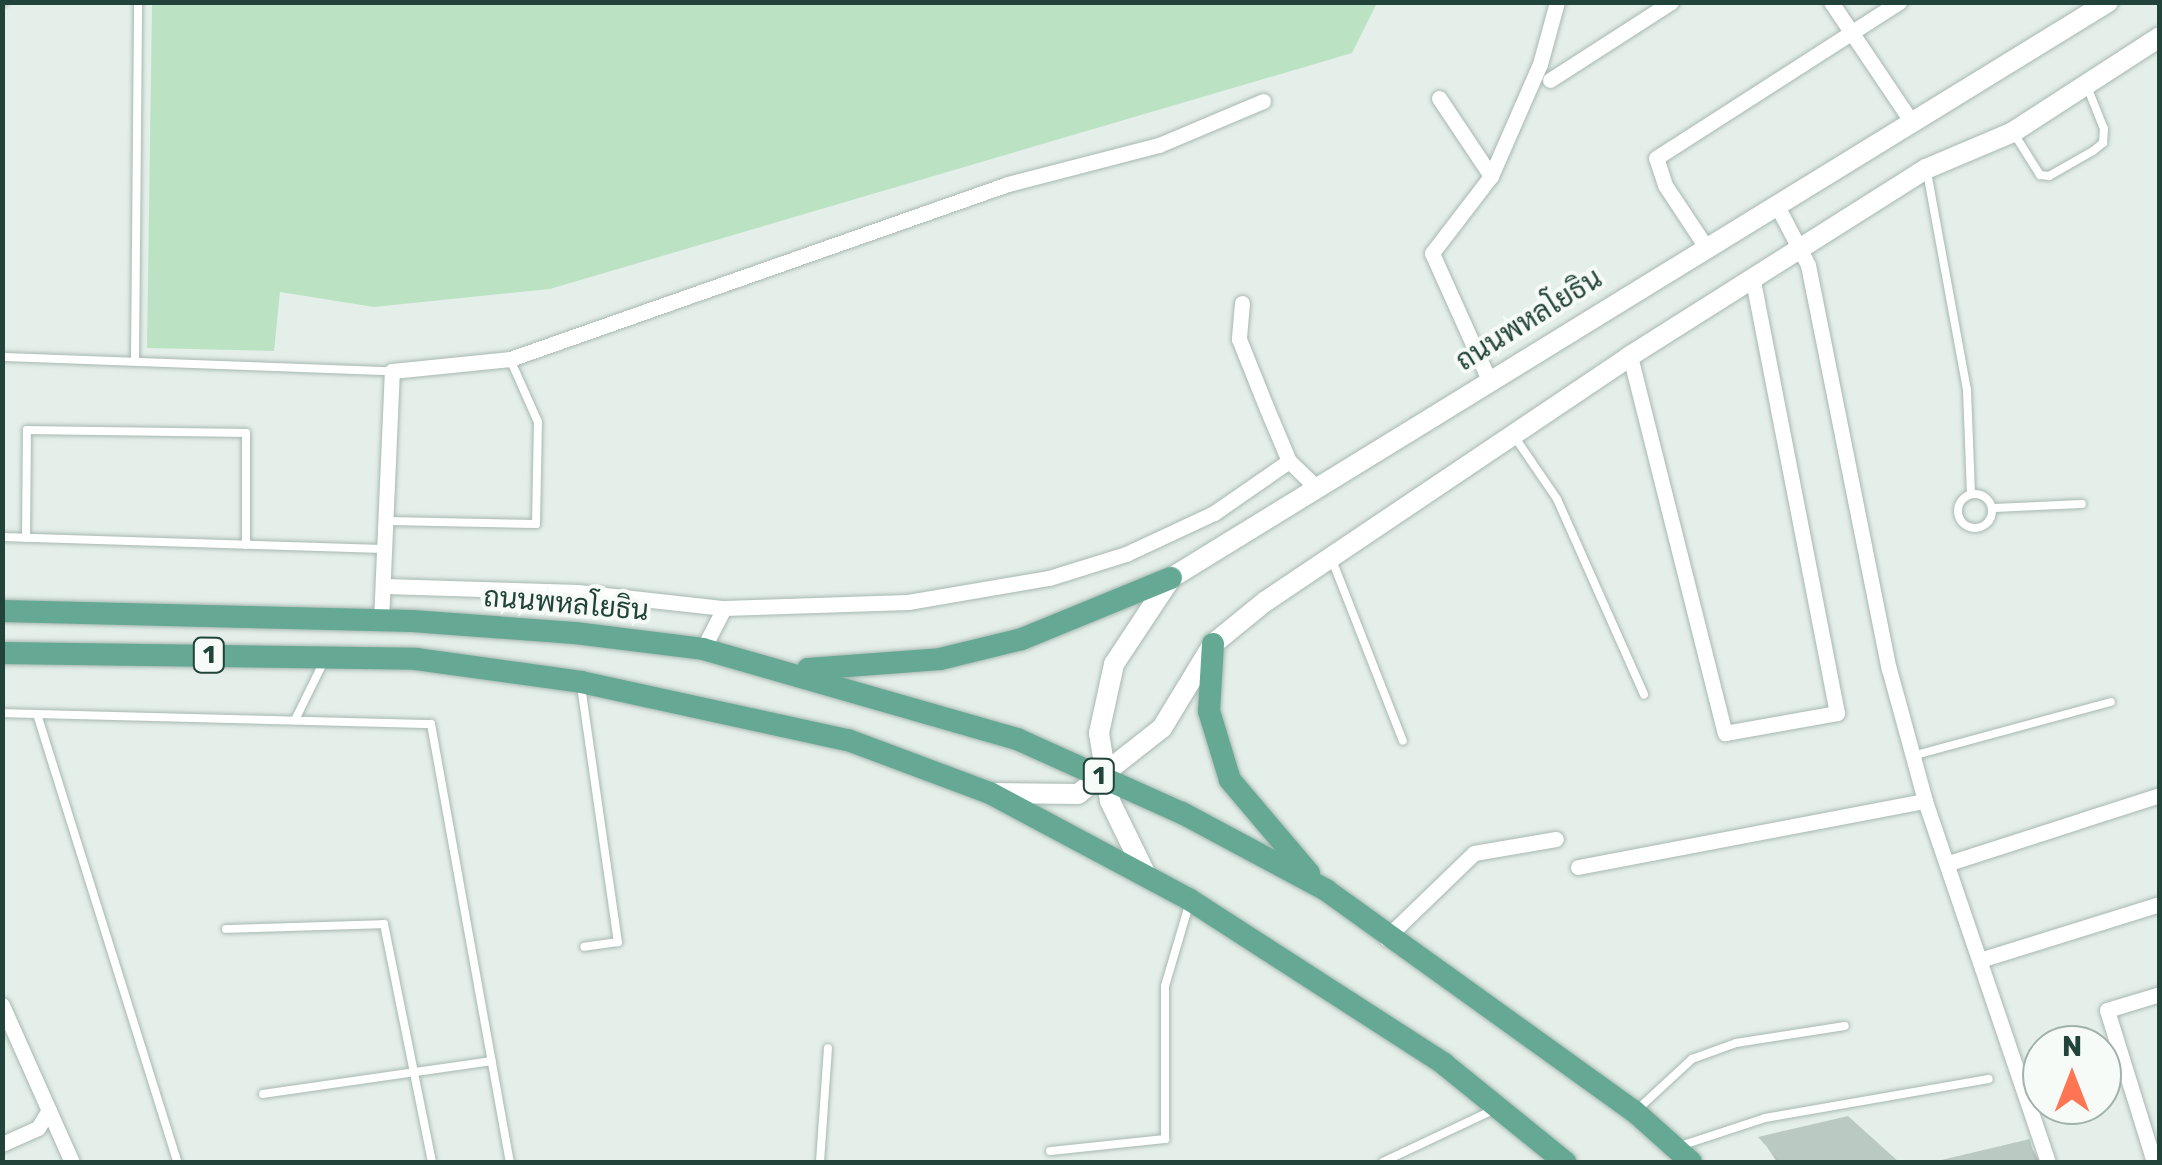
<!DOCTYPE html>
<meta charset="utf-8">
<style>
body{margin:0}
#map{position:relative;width:2162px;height:1165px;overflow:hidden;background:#e5efea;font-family:Rubik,Sarabun,sans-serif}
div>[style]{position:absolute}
.green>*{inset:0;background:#bce2c4}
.shadow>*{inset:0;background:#0003}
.building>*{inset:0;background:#bacac3}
.roads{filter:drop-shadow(0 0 2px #a7b8b1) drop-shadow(0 0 2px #a7b8b1)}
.service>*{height:8px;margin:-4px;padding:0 4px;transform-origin:4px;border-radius:4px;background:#fff}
.service>.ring{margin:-4px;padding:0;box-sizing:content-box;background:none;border:8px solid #fff;border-radius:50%}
.minor>*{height:15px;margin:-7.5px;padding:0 7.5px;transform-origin:7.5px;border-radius:7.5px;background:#fff}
.secondary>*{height:20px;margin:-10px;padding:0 10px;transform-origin:10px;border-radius:10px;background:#fff}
.primary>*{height:22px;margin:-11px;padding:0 11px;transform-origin:11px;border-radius:11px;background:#65a994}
span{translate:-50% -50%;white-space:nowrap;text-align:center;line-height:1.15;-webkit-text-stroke:8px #f6fbf8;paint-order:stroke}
.shield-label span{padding:2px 8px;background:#f6fbf8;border:2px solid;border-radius:8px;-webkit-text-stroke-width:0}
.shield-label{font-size:25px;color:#224339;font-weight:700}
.street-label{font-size:28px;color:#224339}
.frame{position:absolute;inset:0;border:5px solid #224339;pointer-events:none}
.north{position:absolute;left:2022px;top:1025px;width:100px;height:100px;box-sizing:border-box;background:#f6fbf8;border:2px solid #a1b1ac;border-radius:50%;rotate:0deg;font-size:28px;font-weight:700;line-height:40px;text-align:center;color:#224339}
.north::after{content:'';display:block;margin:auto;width:35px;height:45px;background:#fe7554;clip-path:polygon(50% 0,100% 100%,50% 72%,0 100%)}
</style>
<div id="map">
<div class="green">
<i style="clip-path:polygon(152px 3px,152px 2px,1377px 3px,1352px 53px,550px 289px,374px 307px,280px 292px,274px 351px,147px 348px)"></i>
</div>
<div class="shadow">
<i style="clip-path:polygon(1848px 1119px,1896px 1162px,1777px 1162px,1762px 1139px)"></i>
<i style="clip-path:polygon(2028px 1142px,2040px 1162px,1942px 1162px)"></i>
</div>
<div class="building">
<i style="clip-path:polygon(1848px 1116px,1899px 1162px,1781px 1162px,1758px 1137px)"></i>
<i style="clip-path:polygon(2030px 1139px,2035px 1162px,1938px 1162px,1937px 1161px)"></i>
</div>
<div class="roads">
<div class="service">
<i style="left:2px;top:3px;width:1px;rotate:-45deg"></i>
<i style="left:2013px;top:132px;width:51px;rotate:57.9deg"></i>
<i style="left:2040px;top:175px;width:9px;rotate:6deg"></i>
<i style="left:2049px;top:176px;width:51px;rotate:-29.6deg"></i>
<i style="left:2093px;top:151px;width:13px;rotate:-39deg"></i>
<i style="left:2103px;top:143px;width:14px;rotate:-86deg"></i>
<i style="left:2104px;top:129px;width:43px;rotate:-111.8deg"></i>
<i style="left:1927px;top:172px;width:222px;rotate:79.6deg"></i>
<i style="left:1967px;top:390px;width:104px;rotate:87.8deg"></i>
<i style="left:2px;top:357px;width:390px;rotate:2.1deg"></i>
<i style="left:135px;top:358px;width:356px;rotate:-89.5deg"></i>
<i style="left:1514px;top:436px;width:76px;rotate:55.7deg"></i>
<i style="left:1557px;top:499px;width:214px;rotate:66deg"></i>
<i class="ring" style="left:1958px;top:494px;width:26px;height:26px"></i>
<i style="left:1993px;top:508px;width:89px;rotate:-2.6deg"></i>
<i style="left:388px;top:521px;width:148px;rotate:1.2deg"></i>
<i style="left:536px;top:524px;width:102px;rotate:-88.9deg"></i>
<i style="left:538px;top:422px;width:69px;rotate:-114deg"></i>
<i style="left:2px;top:537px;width:381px;rotate:1.8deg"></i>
<i style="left:26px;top:538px;width:108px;rotate:-89.5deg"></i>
<i style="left:27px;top:430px;width:219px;rotate:0.8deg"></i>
<i style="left:246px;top:433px;width:112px;rotate:90deg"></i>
<i style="left:1332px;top:560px;width:194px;rotate:68.6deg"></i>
<i style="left:581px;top:686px;width:259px;rotate:81.8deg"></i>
<i style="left:618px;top:942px;width:34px;rotate:172deg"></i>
<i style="left:2px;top:713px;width:429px;rotate:1.5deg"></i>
<i style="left:431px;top:724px;width:445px;rotate:79.8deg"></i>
<i style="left:37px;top:714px;width:469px;rotate:72.6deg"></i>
<i style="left:295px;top:720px;width:66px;rotate:-63.8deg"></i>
<i style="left:1912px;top:756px;width:206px;rotate:-15.2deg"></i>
<i style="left:226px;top:929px;width:158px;rotate:-1.8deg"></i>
<i style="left:384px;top:924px;width:243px;rotate:78.6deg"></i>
<i style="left:263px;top:1094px;width:231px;rotate:-8.2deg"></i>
<i style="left:1638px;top:1109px;width:74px;rotate:-42.8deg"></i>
<i style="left:1692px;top:1059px;width:47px;rotate:-20deg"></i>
<i style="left:1736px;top:1043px;width:110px;rotate:-8.9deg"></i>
<i style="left:1680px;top:1146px;width:89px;rotate:-18.2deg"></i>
<i style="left:1765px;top:1118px;width:227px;rotate:-9.9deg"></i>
<i style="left:1050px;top:1151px;width:116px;rotate:-6deg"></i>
<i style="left:1165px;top:1139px;width:153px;rotate:-90deg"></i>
<i style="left:1165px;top:986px;width:84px;rotate:-73.5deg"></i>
<i style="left:820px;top:1162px;width:114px;rotate:-86deg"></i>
<i style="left:1383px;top:1162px;width:124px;rotate:-25.3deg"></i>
</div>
<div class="minor">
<i style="left:1831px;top:2px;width:143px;rotate:56.1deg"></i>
<i style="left:1550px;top:80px;width:144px;rotate:-32.8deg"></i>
<i style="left:1439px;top:98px;width:94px;rotate:56.3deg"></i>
<i style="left:1776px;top:204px;width:69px;rotate:62.3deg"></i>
<i style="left:1808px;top:265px;width:412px;rotate:78.7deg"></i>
<i style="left:1889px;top:669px;width:137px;rotate:74.7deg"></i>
<i style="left:1925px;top:801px;width:381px;rotate:71.2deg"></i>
<i style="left:1706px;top:247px;width:74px;rotate:-123.5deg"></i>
<i style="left:1665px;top:185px;width:28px;rotate:-108deg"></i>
<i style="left:1656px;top:158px;width:289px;rotate:-32.7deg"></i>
<i style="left:1242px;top:303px;width:36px;rotate:95deg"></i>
<i style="left:1239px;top:339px;width:75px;rotate:68.2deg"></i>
<i style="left:1267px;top:409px;width:56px;rotate:67.1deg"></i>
<i style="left:1289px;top:461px;width:36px;rotate:44deg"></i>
<i style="left:1630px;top:356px;width:389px;rotate:75.9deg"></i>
<i style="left:1725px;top:733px;width:114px;rotate:-10.1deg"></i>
<i style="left:1837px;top:713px;width:442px;rotate:-101deg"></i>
<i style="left:1489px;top:380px;width:139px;rotate:-114.2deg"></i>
<i style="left:1432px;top:253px;width:97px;rotate:-52.5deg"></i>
<i style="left:1491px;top:176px;width:122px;rotate:-66.4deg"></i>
<i style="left:1540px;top:64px;width:64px;rotate:-74.7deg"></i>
<i style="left:385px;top:586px;width:193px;rotate:1.8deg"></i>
<i style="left:578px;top:592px;width:147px;rotate:6.3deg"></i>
<i style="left:381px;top:621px;width:250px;rotate:-87.5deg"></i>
<i style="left:392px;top:371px;width:119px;rotate:-5.8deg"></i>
<i style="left:510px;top:359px;width:528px;rotate:-19.36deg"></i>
<i style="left:1008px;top:184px;width:156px;rotate:-14.5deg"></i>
<i style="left:1159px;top:145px;width:113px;rotate:-22.9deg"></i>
<i style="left:703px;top:649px;width:46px;rotate:-62.9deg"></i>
<i style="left:724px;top:608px;width:184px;rotate:-1.9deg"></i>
<i style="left:908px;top:602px;width:143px;rotate:-9.7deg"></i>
<i style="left:1049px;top:578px;width:81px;rotate:-17.3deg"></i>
<i style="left:1126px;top:554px;width:97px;rotate:-25deg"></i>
<i style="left:1214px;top:513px;width:91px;rotate:-34.7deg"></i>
<i style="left:1949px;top:863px;width:222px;rotate:-17.9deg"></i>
<i style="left:1578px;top:867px;width:353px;rotate:-10.8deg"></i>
<i style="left:1386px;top:938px;width:122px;rotate:-44deg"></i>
<i style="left:1474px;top:853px;width:83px;rotate:-9.7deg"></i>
<i style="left:1983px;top:959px;width:185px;rotate:-17.3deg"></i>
<i style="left:2px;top:1005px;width:172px;rotate:66deg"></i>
<i style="left:2px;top:1144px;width:39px;rotate:-24deg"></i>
<i style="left:38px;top:1128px;width:21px;rotate:-59deg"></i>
<i style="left:2154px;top:1162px;width:159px;rotate:-107.2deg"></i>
<i style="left:2107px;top:1010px;width:55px;rotate:-16.8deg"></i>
</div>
<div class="secondary">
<i style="left:990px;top:793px;width:88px;rotate:0.7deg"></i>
<i style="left:1078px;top:794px;width:107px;rotate:-38.2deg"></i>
<i style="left:1162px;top:728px;width:98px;rotate:-58.7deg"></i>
<i style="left:1213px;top:644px;width:68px;rotate:-39.1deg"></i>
<i style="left:1266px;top:601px;width:439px;rotate:-33.9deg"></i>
<i style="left:1630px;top:356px;width:350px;rotate:-32.3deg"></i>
<i style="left:1926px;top:169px;width:95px;rotate:-23deg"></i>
<i style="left:2013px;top:132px;width:175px;rotate:-32.9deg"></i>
<i style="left:1147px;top:877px;width:85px;rotate:-116deg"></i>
<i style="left:1110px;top:801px;width:69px;rotate:-99.2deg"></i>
<i style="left:1099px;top:733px;width:71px;rotate:-77.7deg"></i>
<i style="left:1114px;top:664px;width:103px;rotate:-56.5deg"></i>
<i style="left:1171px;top:578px;width:1100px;rotate:-31.58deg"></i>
</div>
<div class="primary">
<i style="left:2px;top:611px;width:410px;rotate:1.4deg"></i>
<i style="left:412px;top:621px;width:163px;rotate:4.2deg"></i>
<i style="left:575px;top:633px;width:129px;rotate:7.1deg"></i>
<i style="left:703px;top:649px;width:327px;rotate:16deg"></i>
<i style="left:1017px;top:739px;width:181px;rotate:24.2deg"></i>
<i style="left:1182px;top:813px;width:163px;rotate:28.1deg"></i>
<i style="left:1326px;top:890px;width:379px;rotate:35.7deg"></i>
<i style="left:1634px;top:1111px;width:76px;rotate:41.8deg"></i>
<i style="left:1213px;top:644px;width:67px;rotate:93.4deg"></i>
<i style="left:1209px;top:711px;width:72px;rotate:73.1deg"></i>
<i style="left:1230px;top:780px;width:122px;rotate:49.7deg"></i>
<i style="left:2px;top:653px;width:414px;rotate:0.8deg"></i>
<i style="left:416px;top:659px;width:167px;rotate:7.9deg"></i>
<i style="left:581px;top:682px;width:273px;rotate:12.3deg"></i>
<i style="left:848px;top:740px;width:152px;rotate:20.5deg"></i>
<i style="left:990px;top:793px;width:227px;rotate:28.1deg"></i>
<i style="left:1190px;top:900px;width:302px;rotate:32.8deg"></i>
<i style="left:1444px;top:1064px;width:156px;rotate:39deg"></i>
<i style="left:808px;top:669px;width:132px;rotate:-4.3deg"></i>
<i style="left:940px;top:659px;width:84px;rotate:-13.7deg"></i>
<i style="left:1022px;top:639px;width:161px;rotate:-22.3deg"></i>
</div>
</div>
<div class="shield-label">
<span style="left:209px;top:655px">1</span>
<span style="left:1099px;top:776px">1</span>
</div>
<div class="street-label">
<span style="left:1529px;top:320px;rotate:-32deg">ถนนพหลโยธิน</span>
<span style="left:566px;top:604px;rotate:5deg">ถนนพหลโยธิน</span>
</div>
<div class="frame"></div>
<div class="north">N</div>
</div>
